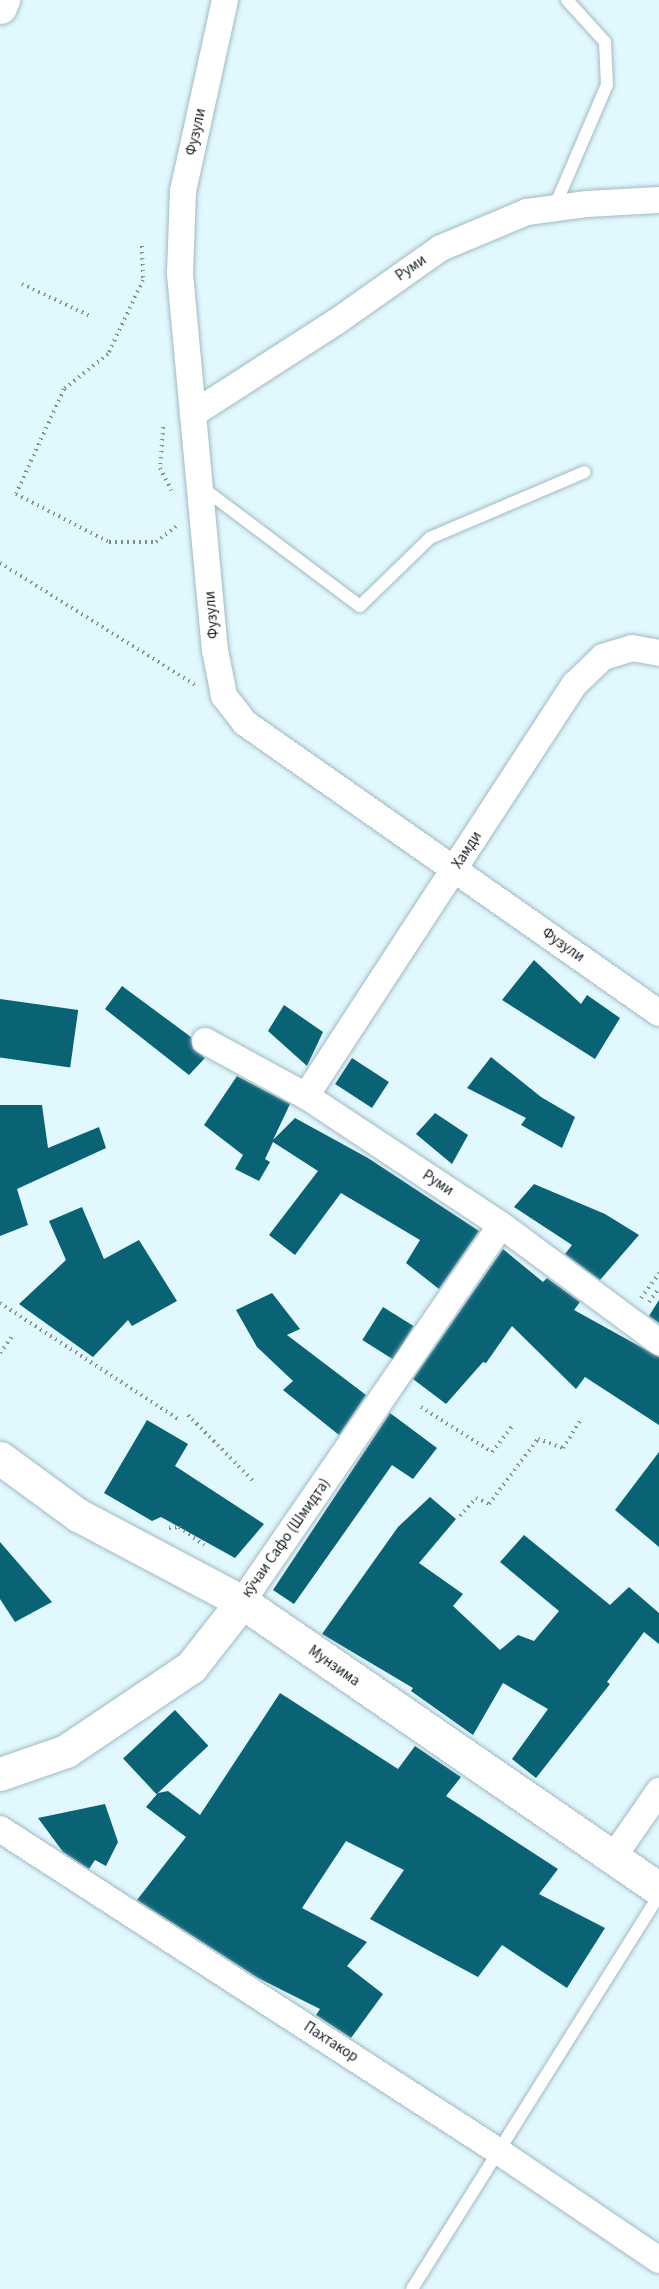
<!DOCTYPE html>
<meta charset="utf-8">
<style>
body{margin:0}
#map{position:relative;width:659px;height:2289px;overflow:hidden;background:#e1f8ff;font-family:"Source Sans 3",sans-serif}
div>[style]{position:absolute}
.building>*{inset:0;background:#0a6275;transform-origin:0 0}
.path>*{height:4px;margin-top:-2px;transform-origin:0;background:repeating-linear-gradient(90deg,#7f8f94 0 1.5px,transparent 0 6px)}
.roads{filter:drop-shadow(0 0 2px #a3b9c0) drop-shadow(0 0 2px #a3b9c0)}
.lane>*{height:12px;margin:-6px;padding:0 6px;transform-origin:6px;border-radius:6px;background:#fff}
.street>*{height:26px;margin:-13px;padding:0 13px;transform-origin:13px;border-radius:13px;background:#fff}
.secondary>*{height:33px;margin:-16.5px;padding:0 16.5px;transform-origin:16.5px;border-radius:16.5px;background:#fff}
span{translate:-50% -50%;white-space:nowrap;text-align:center;line-height:1.15;-webkit-text-stroke:6px #fff;paint-order:stroke}
.street-label{font-size:15px;color:#131b1e}
</style>
<div id="map">
<div class="building">
<i style="clip-path:polygon(534px 960px,581px 1004px,587px 995px,620px 1018px,595px 1059px,502px 1000px)"></i>
<i style="clip-path:polygon(122px 986px,191px 1037px,193px 1049px,205px 1058px,189px 1075px,105px 1009px)"></i>
<i style="left:0;top:999px;width:79px;height:58px;rotate:8deg"></i>
<i style="clip-path:polygon(284px 1005px,323px 1032px,307px 1066px,268px 1031px)"></i>
<i style="clip-path:polygon(491px 1057px,541px 1097px,575px 1117px,562px 1148px,521px 1125px,526px 1118px,467px 1088px)"></i>
<i style="left:352px;top:1058px;width:44px;height:31px;rotate:33deg"></i>
<i style="clip-path:polygon(237px 1076px,290px 1104px,273px 1140px,295px 1118px,368px 1158px,479px 1231px,439px 1289px,406px 1263px,420px 1240px,341px 1193px,295px 1255px,269px 1235px,318px 1171px,273px 1142px,265px 1159px,270px 1162px,259px 1181px,235px 1169px,243px 1155px,204px 1125px)"></i>
<i style="clip-path:polygon(0 1105px,42px 1105px,48px 1148px,99px 1127px,106px 1148px,17px 1189px,28px 1225px,0 1236px)"></i>
<i style="clip-path:polygon(435px 1113px,468px 1135px,452px 1164px,416px 1134px)"></i>
<i style="clip-path:polygon(534px 1184px,605px 1214px,639px 1235px,600px 1280px,565px 1254px,572px 1245px,514px 1207px)"></i>
<i style="clip-path:polygon(82px 1207px,104px 1259px,139px 1240px,177px 1301px,132px 1326px,128px 1320px,93px 1357px,19px 1304px,66px 1260px,49px 1221px)"></i>
<i style="clip-path:polygon(503px 1249px,543px 1282px,547px 1278px,580px 1302px,574px 1310px,659px 1357px,659px 1425px,585px 1377px,576px 1389px,512px 1326px,486px 1363px,483px 1362px,446px 1404px,413px 1379px)"></i>
<i style="clip-path:polygon(272px 1293px,300px 1329px,287px 1335px,366px 1395px,339px 1435px,283px 1390px,293px 1381px,257px 1347px,236px 1310px)"></i>
<i style="clip-path:polygon(659px 1300px,659px 1323px,649px 1316px)"></i>
<i style="left:383px;top:1307px;width:36px;height:39px;rotate:32deg"></i>
<i style="clip-path:polygon(390px 1413px,437px 1448px,413px 1479px,392px 1465px,294px 1604px,273px 1590px)"></i>
<i style="clip-path:polygon(147px 1420px,188px 1444px,175px 1466px,264px 1524px,235px 1558px,161px 1517px,152px 1521px,104px 1493px)"></i>
<i style="clip-path:polygon(659px 1452px,659px 1547px,615px 1510px)"></i>
<i style="clip-path:polygon(430px 1497px,456px 1519px,419px 1563px,463px 1594px,453px 1606px,500px 1650px,518px 1635px,534px 1641px,559px 1611px,500px 1562px,524px 1535px,610px 1605px,629px 1587px,659px 1613px,659px 1644px,644px 1632px,607px 1682px,610px 1684px,536px 1778px,512px 1759px,548px 1709px,503px 1683px,473px 1735px,411px 1691px,413px 1688px,322px 1634px,398px 1527px)"></i>
<i style="clip-path:polygon(0 1542px,52px 1602px,15px 1622px,0 1599px)"></i>
<i style="clip-path:polygon(280px 1693px,398px 1769px,415px 1746px,461px 1777px,446px 1796px,558px 1869px,539px 1894px,605px 1928px,567px 1988px,502px 1945px,478px 1977px,370px 1919px,404px 1870px,346px 1841px,302px 1908px,367px 1942px,347px 1966px,383px 1994px,351px 2038px,316px 2015px,320px 2009px,258px 1978px,137px 1900px,186px 1837px,146px 1807px,158px 1793px,168px 1791px,200px 1815px)"></i>
<i style="left:175px;top:1710px;width:49px;height:71px;rotate:47deg"></i>
<i style="clip-path:polygon(105px 1804px,118px 1842px,106px 1866px,95px 1860px,89px 1869px,63px 1852px,38px 1818px)"></i>
</div>
<div class="path">
<i style="left:142px;top:246px;width:34px;rotate:88deg"></i>
<i style="left:143px;top:280px;width:82px;rotate:115.3deg"></i>
<i style="left:108px;top:354px;width:56px;rotate:141.5deg"></i>
<i style="left:64px;top:389px;width:115px;rotate:114.6deg"></i>
<i style="left:16px;top:494px;width:105px;rotate:27.3deg"></i>
<i style="left:109px;top:542px;width:47px"></i>
<i style="left:156px;top:542px;width:28px;rotate:-38deg"></i>
<i style="left:22px;top:284px;width:75px;rotate:25.2deg"></i>
<i style="left:163px;top:427px;width:41px;rotate:94.2deg"></i>
<i style="left:160px;top:468px;width:25px;rotate:63deg"></i>
<i style="left:0;top:563px;width:230px;rotate:32deg"></i>
<i style="left:641px;top:1298px;width:31px;rotate:-54deg"></i>
<i style="left:649px;top:1302px;width:17px;rotate:-54deg"></i>
<i style="left:0;top:1303px;width:212px;rotate:33.1deg"></i>
<i style="left:0;top:1353px;width:22px;rotate:-54deg"></i>
<i style="left:421px;top:1407px;width:84px;rotate:32.4deg"></i>
<i style="left:492px;top:1452px;width:34px;rotate:-52deg"></i>
<i style="left:188px;top:1415px;width:93px;rotate:45.4deg"></i>
<i style="left:460px;top:1516px;width:24px;rotate:-48deg"></i>
<i style="left:476px;top:1498px;width:14px;rotate:25deg"></i>
<i style="left:489px;top:1504px;width:81px;rotate:-53deg"></i>
<i style="left:538px;top:1439px;width:27px;rotate:20deg"></i>
<i style="left:563px;top:1448px;width:36px;rotate:-58deg"></i>
<i style="left:169px;top:1528px;width:10px;rotate:-6deg"></i>
<i style="left:179px;top:1527px;width:31px;rotate:36deg"></i>
</div>
<div class="roads">
<div class="lane">
<i style="left:554px;top:208px;width:134px;rotate:-66.7deg"></i>
<i style="left:607px;top:85px;width:43px;rotate:-92.7deg"></i>
<i style="left:605px;top:42px;width:57px;rotate:-132.1deg"></i>
<i style="left:200px;top:486px;width:200px;rotate:36.9deg"></i>
<i style="left:360px;top:606px;width:98px;rotate:-44.2deg"></i>
<i style="left:430px;top:538px;width:168px;rotate:-23.1deg"></i>
<i style="left:412px;top:2289px;width:464px;rotate:-57.9deg"></i>
</div>
<div class="street">
<i style="left:225px;top:0;width:196px;rotate:102.4deg"></i>
<i style="left:183px;top:191px;width:83px;rotate:92.1deg"></i>
<i style="left:180px;top:274px;width:378px;rotate:84.7deg"></i>
<i style="left:215px;top:650px;width:47px;rotate:78.9deg"></i>
<i style="left:224px;top:696px;width:34px;rotate:52deg"></i>
<i style="left:245px;top:723px;width:505px;rotate:35.01deg"></i>
<i style="left:193px;top:414px;width:170px;rotate:-32.8deg"></i>
<i style="left:336px;top:322px;width:128px;rotate:-35.2deg"></i>
<i style="left:441px;top:248px;width:93px;rotate:-22.7deg"></i>
<i style="left:527px;top:212px;width:61px;rotate:-7.6deg"></i>
<i style="left:587px;top:204px;width:72px;rotate:-3.2deg"></i>
<i style="left:205px;top:1041px;width:115px;rotate:28.6deg"></i>
<i style="left:306px;top:1096px;width:234px;rotate:33.5deg"></i>
<i style="left:501px;top:1225px;width:197px;rotate:36.5deg"></i>
<i style="left:306px;top:1096px;width:492px;rotate:-56.9deg"></i>
<i style="left:575px;top:684px;width:39px;rotate:-44deg"></i>
<i style="left:603px;top:657px;width:30px;rotate:-17deg"></i>
<i style="left:632px;top:648px;width:27px;rotate:10deg"></i>
<i style="left:242px;top:1602px;width:457px;rotate:-55.5deg"></i>
<i style="left:0;top:1829px;width:597px;rotate:32.89deg"></i>
<i style="left:501px;top:2153px;width:191px;rotate:34.1deg"></i>
<i style="left:612px;top:1859px;width:83px;rotate:-55.3deg"></i>
</div>
<div class="secondary">
<i style="left:0;top:7px;width:8px;rotate:-67deg"></i>
<i style="left:0;top:1458px;width:97px;rotate:36.2deg"></i>
<i style="left:78px;top:1515px;width:186px;rotate:27.9deg"></i>
<i style="left:242px;top:1602px;width:506px;rotate:34.54deg"></i>
<i style="left:0;top:1774px;width:70px;rotate:-19.2deg"></i>
<i style="left:66px;top:1751px;width:151px;rotate:-33.9deg"></i>
<i style="left:191px;top:1667px;width:83px;rotate:-51.9deg"></i>
</div>
</div>
<div class="street-label">
<span style="left:196px;top:132px;rotate:-78deg">Фузули</span>
<span style="left:411px;top:268px;rotate:-35deg">Руми</span>
<span style="left:212px;top:615px;rotate:-95deg">Фузули</span>
<span style="left:467px;top:850px;rotate:-57deg">Хамди</span>
<span style="left:563px;top:945px;rotate:35deg">Фузули</span>
<span style="left:438px;top:1183px;rotate:33deg">Руми</span>
<span style="left:286px;top:1538px;rotate:-55deg">кӯчаи Сафо (Шмидта)</span>
<span style="left:334px;top:1666px;rotate:35deg">Мунзима</span>
<span style="left:331px;top:2042px;rotate:33deg">Пахтакор</span>
</div>
</div>
